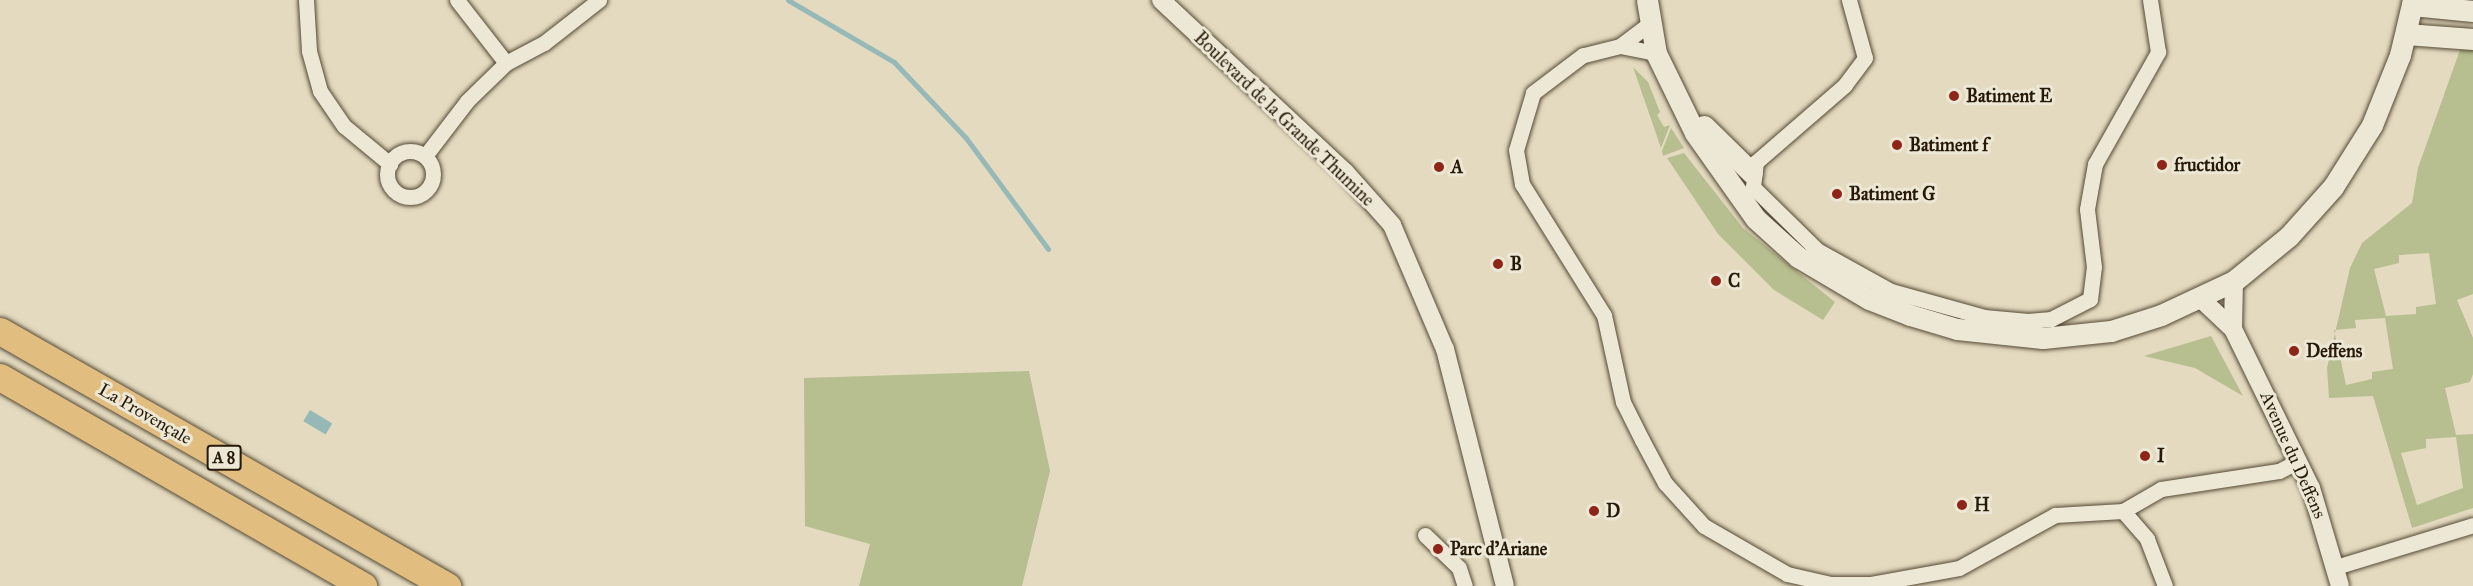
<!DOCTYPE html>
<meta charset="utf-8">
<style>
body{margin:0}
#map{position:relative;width:2473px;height:586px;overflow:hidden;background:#e3dabf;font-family:"IM FELL Great Primer",serif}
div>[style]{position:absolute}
.green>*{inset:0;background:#b7be8f}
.water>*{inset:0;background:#96b9b8;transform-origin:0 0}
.stream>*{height:5px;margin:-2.5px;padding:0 2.5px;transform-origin:2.5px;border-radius:2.5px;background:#96b9b8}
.roads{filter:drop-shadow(0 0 2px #554935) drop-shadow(0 0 2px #554935)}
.minor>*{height:15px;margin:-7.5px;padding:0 7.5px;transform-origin:7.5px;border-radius:7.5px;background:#ede7d5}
.minor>.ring{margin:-7.5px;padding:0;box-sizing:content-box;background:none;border:15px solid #ede7d5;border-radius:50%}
.tertiary>*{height:18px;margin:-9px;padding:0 9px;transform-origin:9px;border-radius:9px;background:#ede7d5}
.secondary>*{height:21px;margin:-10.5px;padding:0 10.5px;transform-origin:10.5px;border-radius:10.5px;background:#ede7d5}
.motorway>*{height:27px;margin:-13.5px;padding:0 13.5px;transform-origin:13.5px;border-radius:13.5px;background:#e2bd80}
.dots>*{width:16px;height:16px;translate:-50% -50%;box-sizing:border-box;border:3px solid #ede7d5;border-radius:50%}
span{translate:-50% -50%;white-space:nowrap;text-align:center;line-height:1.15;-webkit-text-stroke:6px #ede7d5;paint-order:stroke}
.shield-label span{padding:2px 4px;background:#ede7d5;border:2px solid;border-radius:4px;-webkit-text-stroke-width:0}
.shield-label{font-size:16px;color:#261907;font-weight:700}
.poi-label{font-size:18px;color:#261907;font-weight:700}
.left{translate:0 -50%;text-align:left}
.street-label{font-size:18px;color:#261907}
</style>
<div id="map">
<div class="green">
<i style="clip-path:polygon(evenodd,2461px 47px,2473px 48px,2473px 294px,2457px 300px,2473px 338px,2473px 374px,2470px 382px,2445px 388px,2456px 435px,2473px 434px,2473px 508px,2412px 528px,2373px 396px,2329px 398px,2327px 368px,2350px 268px,2362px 243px,2412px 203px,2418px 168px,2461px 47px,2429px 253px,2436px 304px,2416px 307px,2416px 314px,2386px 316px,2374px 269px,2399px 263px,2399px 255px,2429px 253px,2461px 47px,2385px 318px,2393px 369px,2372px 372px,2372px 379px,2346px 385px,2334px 330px,2356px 328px,2355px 320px,2385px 318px,2461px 47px,2456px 437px,2463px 488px,2417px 505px,2401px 453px,2426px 448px,2426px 439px,2456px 437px)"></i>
<i style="clip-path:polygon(1633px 67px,1648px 82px,1660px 112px,1657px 115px,1664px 127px,1670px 125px,1661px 148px)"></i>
<i style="clip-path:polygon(1671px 128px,1684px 148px,1663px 156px,1662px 151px)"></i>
<i style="clip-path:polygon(1684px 153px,1743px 228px,1835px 302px,1823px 320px,1774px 290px,1718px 234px,1667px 158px)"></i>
<i style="clip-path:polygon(2211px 336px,2243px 396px,2195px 368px,2144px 356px)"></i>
<i style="clip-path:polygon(1029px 371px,1050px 471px,1022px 586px,859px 586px,870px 544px,805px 526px,804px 378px)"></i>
</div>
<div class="water">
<i style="left:310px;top:410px;width:26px;height:13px;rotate:31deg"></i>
</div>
<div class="stream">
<i style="left:788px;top:0;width:123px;rotate:30.3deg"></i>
<i style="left:894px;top:62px;width:105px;rotate:46.5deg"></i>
<i style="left:966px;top:138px;width:138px;rotate:53.5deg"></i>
</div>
<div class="roads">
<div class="minor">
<i style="left:306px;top:0;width:51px;rotate:86.6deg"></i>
<i style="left:309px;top:51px;width:41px;rotate:74.6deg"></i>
<i style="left:320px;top:91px;width:42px;rotate:55.6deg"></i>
<i style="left:344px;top:126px;width:60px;rotate:39.6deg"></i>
<i style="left:457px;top:0;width:80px;rotate:52.1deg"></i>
<i style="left:1849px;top:0;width:60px;rotate:74.6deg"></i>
<i style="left:1865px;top:58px;width:34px;rotate:127deg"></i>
<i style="left:1845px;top:85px;width:118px;rotate:139.1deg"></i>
<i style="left:1756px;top:162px;width:25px;rotate:97deg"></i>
<i style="left:1753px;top:187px;width:90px;rotate:44.5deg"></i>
<i style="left:1817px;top:250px;width:85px;rotate:29deg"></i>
<i style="left:1891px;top:291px;width:97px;rotate:15.6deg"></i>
<i style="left:1984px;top:317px;width:44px;rotate:5.2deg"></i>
<i style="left:2028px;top:321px;width:23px;rotate:-5deg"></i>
<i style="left:2051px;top:319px;width:44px;rotate:-27.1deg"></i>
<i style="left:2090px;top:299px;width:32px;rotate:-83deg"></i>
<i style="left:2094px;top:267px;width:58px;rotate:-96.9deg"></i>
<i style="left:2087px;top:209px;width:46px;rotate:-79.9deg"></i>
<i style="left:2095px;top:164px;width:129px;rotate:-60.6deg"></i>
<i style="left:2158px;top:52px;width:53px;rotate:-98.7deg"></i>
<i style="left:1649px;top:24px;width:36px;rotate:143deg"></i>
<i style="left:1620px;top:46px;width:37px;rotate:11deg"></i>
<i style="left:1620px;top:46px;width:38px;rotate:166deg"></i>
<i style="left:1583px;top:55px;width:63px;rotate:142.8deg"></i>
<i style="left:1533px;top:93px;width:59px;rotate:106.6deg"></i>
<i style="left:1516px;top:150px;width:35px;rotate:80deg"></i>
<i style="left:1522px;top:184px;width:155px;rotate:58deg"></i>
<i style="left:1604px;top:315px;width:89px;rotate:77.7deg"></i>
<i style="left:1623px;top:402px;width:42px;rotate:63.4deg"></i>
<i style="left:1642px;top:440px;width:49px;rotate:61.9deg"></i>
<i style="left:1665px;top:483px;width:58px;rotate:47.8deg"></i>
<i style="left:1704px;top:526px;width:96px;rotate:30deg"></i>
<i style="left:1787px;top:574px;width:45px;rotate:12.8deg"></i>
<i style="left:1831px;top:584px;width:40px"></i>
<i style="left:1871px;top:584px;width:89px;rotate:-10.3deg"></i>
<i style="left:1959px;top:568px;width:110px;rotate:-28.9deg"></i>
<i style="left:2055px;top:515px;width:68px;rotate:-3.4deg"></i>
<i style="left:2123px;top:511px;width:44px;rotate:-30.1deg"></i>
<i style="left:2161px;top:489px;width:119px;rotate:-8.7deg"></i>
<i style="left:2279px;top:471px;width:22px;rotate:-27deg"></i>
<i class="ring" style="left:387px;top:151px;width:31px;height:31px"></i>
<i style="left:425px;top:156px;width:69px;rotate:-52.6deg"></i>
<i style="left:467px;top:101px;width:54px;rotate:-44.3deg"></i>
<i style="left:506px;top:63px;width:43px;rotate:-27.8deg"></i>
<i style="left:544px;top:43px;width:70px;rotate:-38deg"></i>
<i style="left:2123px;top:511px;width:37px;rotate:49deg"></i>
<i style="left:2147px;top:539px;width:50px;rotate:69deg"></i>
<i style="left:1425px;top:535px;width:47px;rotate:44.1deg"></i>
<i style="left:1459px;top:568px;width:19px;rotate:72deg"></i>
<i style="left:2336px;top:567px;width:143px;rotate:-17deg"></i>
</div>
<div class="tertiary">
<i style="left:1161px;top:0;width:252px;rotate:43.1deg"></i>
<i style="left:1345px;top:172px;width:71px;rotate:48.4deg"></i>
<i style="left:1392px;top:225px;width:135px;rotate:66.9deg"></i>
<i style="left:1445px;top:349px;width:244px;rotate:75.8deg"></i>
<i style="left:2234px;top:281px;width:48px;rotate:91.2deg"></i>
<i style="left:2233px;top:329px;width:177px;rotate:63.9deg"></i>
<i style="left:2311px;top:488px;width:102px;rotate:73.5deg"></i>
<i style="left:2200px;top:298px;width:44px;rotate:43.2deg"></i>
</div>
<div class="secondary">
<i style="left:1647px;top:0;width:54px;rotate:80.4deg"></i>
<i style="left:1656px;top:53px;width:89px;rotate:64deg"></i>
<i style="left:1695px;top:133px;width:105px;rotate:54.7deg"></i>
<i style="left:1756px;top:219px;width:57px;rotate:42.1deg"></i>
<i style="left:1798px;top:257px;width:82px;rotate:30.6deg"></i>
<i style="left:1869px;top:299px;width:44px;rotate:21.3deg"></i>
<i style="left:1910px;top:315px;width:49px;rotate:16.6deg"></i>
<i style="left:1957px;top:329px;width:86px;rotate:6deg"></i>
<i style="left:2043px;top:338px;width:68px;rotate:-5.9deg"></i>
<i style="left:2111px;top:331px;width:52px;rotate:-17.7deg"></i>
<i style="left:2161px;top:315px;width:81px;rotate:-25deg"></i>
<i style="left:2234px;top:281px;width:71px;rotate:-39.3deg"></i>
<i style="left:2289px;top:236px;width:66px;rotate:-48.1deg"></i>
<i style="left:2333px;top:187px;width:73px;rotate:-57.8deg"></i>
<i style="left:2372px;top:125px;width:75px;rotate:-68.2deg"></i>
<i style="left:2400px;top:55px;width:57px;rotate:-76.7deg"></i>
<i style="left:2412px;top:5px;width:61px;rotate:5.6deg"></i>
<i style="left:2406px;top:34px;width:67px;rotate:4.3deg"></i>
<i style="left:1704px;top:126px;width:67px;rotate:44.4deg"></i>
</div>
<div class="motorway">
<i style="left:0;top:331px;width:515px;rotate:29.7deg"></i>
<i style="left:0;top:377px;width:419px;rotate:29.9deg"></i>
</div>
</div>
<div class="dots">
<i style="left:1954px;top:96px;background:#8f2418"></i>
<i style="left:1897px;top:145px;background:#8f2418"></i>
<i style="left:2162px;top:165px;background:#8f2418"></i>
<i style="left:1439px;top:167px;background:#8f2418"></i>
<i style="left:1837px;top:194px;background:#8f2418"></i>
<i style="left:1498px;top:264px;background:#8f2418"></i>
<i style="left:1716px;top:281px;background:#8f2418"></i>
<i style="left:2294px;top:351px;background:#8f2418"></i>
<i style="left:2145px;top:456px;background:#8f2418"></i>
<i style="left:1962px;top:505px;background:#8f2418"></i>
<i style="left:1594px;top:511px;background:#8f2418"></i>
<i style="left:1438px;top:549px;background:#8f2418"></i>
</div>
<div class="shield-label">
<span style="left:224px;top:458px">A 8</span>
</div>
<div class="poi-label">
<span class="left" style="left:1966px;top:96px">Batiment E</span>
<span class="left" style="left:1909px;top:145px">Batiment f</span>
<span class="left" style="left:2174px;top:165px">fructidor</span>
<span class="left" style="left:1451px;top:167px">A</span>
<span class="left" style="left:1849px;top:194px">Batiment G</span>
<span class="left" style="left:1510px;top:264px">B</span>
<span class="left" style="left:1728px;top:281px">C</span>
<span class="left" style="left:2306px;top:351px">Deffens</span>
<span class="left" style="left:2157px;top:456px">I</span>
<span class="left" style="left:1974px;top:505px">H</span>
<span class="left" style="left:1606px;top:511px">D</span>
<span class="left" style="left:1450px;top:549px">Parc d'Ariane</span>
</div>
<div class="street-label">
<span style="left:1284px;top:119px;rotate:44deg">Boulevard de la Grande Thumine</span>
<span style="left:145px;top:414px;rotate:30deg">La Provençale</span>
<span style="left:2293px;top:455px;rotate:66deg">Avenue du Deffens</span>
</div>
</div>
